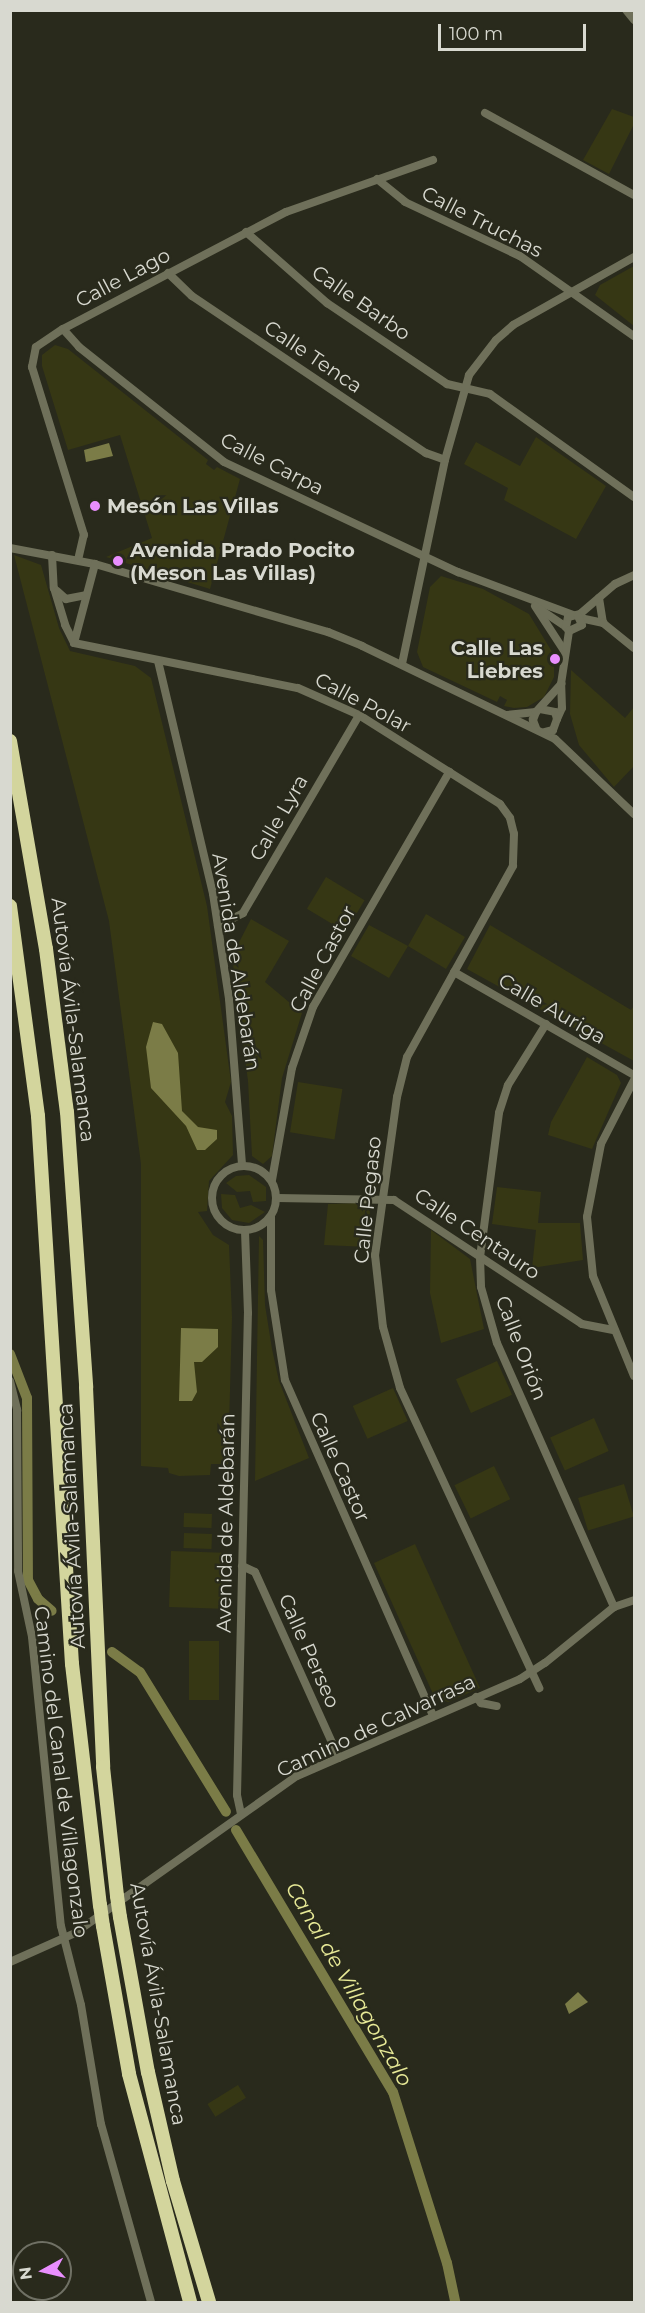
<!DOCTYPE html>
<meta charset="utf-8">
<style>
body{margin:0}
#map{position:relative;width:645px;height:2313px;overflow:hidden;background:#292a1c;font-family:Montserrat,sans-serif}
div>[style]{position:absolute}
.green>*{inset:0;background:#363714;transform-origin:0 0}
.water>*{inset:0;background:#7b7c47}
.canal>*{height:10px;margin:-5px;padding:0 5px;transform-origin:5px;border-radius:5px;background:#7b7c47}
.street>*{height:8px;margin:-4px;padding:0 4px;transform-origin:4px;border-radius:4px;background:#6f705a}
.street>.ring{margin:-4px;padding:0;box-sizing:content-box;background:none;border:8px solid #6f705a;border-radius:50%}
.highway>*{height:14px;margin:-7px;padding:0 7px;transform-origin:7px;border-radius:7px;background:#d3d59d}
.highway-bridge>*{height:14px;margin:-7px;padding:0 7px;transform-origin:7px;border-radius:7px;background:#d3d59d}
.dots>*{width:16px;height:16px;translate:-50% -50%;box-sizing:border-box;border:3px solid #292a1c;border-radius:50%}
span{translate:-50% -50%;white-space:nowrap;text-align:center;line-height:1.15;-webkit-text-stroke:4.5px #292a1c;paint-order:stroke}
.street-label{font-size:20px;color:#d8d9d0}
.poi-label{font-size:20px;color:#d8d9d0;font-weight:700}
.left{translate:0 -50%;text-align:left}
.right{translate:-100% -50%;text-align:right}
.water-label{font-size:21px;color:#e8ea97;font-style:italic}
.frame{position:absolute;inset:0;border:12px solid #d8d9d0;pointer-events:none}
.north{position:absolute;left:12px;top:2241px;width:60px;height:60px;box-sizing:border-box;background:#292a1c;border:2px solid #6f7064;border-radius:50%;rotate:262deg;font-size:16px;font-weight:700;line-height:24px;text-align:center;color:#d8d9d0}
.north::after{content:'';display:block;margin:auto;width:21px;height:27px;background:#e98efe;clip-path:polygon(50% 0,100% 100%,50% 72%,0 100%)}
.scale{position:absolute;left:438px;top:24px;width:148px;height:27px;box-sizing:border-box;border:3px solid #d8d9d0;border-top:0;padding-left:8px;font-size:18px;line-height:21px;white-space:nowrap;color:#d8d9d0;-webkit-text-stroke:4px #292a1c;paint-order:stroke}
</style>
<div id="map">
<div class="green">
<i style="clip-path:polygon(612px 109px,634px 117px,634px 124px,609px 174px,583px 160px)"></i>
<i style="clip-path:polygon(634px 266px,634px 326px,595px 295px,600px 285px)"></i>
<i style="clip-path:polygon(55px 345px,68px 349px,208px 460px,206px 464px,214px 470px,217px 467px,240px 479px,210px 589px,106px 557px,152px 538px,120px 435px,68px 450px,42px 366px,42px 355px)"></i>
<i style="clip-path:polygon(536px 437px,606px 486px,576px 539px,504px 500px,508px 488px,464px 464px,476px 442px,520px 466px)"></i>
<i style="clip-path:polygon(14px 555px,41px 565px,59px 628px,70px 651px,135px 666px,151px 678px,207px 906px,231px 1082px,225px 1102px,232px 1116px,233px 1155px,209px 1181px,207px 1211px,198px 1212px,213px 1235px,229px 1245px,232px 1317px,228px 1464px,211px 1464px,210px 1475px,179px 1476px,169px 1473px,168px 1468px,141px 1466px,141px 1164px,109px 921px)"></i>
<i style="clip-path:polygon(441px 576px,483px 589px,529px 614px,554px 655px,554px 677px,544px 697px,527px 707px,514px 708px,504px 706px,507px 700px,500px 696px,497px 702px,423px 667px,417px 652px,430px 587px)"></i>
<i style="clip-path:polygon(571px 670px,625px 718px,634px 707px,634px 766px,614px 787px,579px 745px,570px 714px)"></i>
<i style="left:326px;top:877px;width:45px;height:37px;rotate:31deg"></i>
<i style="clip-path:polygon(426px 914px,465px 937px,446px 969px,408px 946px,389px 978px,351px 956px,369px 925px,408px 946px)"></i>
<i style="clip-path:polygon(251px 919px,289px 941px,265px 982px,302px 1013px,282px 1078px,272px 1156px,263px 1164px,252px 1156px,248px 1081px,232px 956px)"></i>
<i style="clip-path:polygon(490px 925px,631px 1010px,634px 1006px,634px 1061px,467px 969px)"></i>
<i style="clip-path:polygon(587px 1057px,617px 1075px,621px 1083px,592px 1149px,548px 1135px,551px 1122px)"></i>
<i style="left:298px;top:1082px;width:45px;height:51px;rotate:9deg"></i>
<i style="clip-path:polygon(249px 1175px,266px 1187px,266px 1201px,253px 1202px,250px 1191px,237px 1192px,226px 1183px,236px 1176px)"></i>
<i style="clip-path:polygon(497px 1187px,541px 1192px,538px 1223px,580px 1223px,583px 1260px,532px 1268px,536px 1230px,492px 1224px)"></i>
<i style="clip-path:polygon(221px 1194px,235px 1195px,240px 1208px,251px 1205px,265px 1212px,249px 1223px,232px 1220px,222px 1208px)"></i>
<i style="clip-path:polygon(359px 1203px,370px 1211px,368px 1247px,324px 1245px,328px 1204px)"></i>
<i style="clip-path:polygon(431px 1230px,470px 1259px,484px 1329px,441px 1343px,430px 1293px)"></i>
<i style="clip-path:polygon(259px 1236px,263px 1240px,265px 1305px,272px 1349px,279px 1381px,309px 1458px,255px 1481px)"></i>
<i style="left:497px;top:1361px;width:37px;height:45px;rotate:66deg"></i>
<i style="left:393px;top:1388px;width:36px;height:44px;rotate:66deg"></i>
<i style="left:594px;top:1418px;width:36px;height:48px;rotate:66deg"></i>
<i style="left:494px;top:1466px;width:37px;height:44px;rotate:64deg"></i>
<i style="left:624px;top:1484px;width:34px;height:48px;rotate:73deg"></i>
<i style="left:184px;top:1513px;width:28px;height:14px;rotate:2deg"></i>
<i style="left:184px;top:1533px;width:28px;height:15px;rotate:2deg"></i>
<i style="clip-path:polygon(415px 1544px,480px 1688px,448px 1702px,434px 1696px,374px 1563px)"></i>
<i style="left:171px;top:1551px;width:52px;height:56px;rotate:2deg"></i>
<i style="left:189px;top:1641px;width:30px;height:59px"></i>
<i style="left:238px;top:2085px;width:15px;height:36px;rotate:58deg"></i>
</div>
<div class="water">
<i style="clip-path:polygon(109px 443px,113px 456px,86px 462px,84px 450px)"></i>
<i style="clip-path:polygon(153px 1022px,162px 1024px,178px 1053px,182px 1111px,198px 1127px,217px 1130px,217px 1139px,205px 1150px,197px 1150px,186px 1126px,151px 1088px,146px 1047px)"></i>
<i style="clip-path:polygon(181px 1328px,218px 1329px,218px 1347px,202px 1362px,194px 1362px,197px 1392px,192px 1401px,179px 1401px)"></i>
<i style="clip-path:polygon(578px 1992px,588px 2002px,569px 2014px,565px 2004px)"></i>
</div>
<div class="canal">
<i style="left:10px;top:1354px;width:47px;rotate:68.9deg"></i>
<i style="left:27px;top:1398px;width:182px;rotate:89.7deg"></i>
<i style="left:28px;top:1580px;width:21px;rotate:62deg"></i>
<i style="left:38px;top:1599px;width:18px;rotate:41deg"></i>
<i style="left:112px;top:1652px;width:34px;rotate:36deg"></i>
<i style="left:140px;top:1672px;width:164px;rotate:58.4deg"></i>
<i style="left:236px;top:1830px;width:305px;rotate:59.1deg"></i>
<i style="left:393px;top:2092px;width:179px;rotate:72.5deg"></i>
<i style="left:447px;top:2263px;width:40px;rotate:78deg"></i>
</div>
<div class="street">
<i style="left:626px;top:10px;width:13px;rotate:51deg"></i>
<i style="left:485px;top:113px;width:170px;rotate:28.8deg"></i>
<i style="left:377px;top:179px;width:36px;rotate:39deg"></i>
<i style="left:405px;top:202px;width:127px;rotate:25.2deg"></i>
<i style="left:520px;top:256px;width:139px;rotate:35.1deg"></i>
<i style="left:246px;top:232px;width:108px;rotate:41.2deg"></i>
<i style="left:327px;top:303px;width:145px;rotate:34deg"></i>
<i style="left:447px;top:384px;width:44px;rotate:13.1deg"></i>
<i style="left:490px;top:394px;width:177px;rotate:35.6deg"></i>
<i style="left:168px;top:273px;width:33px;rotate:44deg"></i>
<i style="left:192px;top:296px;width:282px;rotate:33.9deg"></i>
<i style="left:426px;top:453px;width:20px;rotate:20deg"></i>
<i style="left:63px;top:329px;width:24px;rotate:48deg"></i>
<i style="left:79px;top:347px;width:185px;rotate:38.4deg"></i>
<i style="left:224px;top:462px;width:259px;rotate:25.2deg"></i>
<i style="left:458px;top:572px;width:123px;rotate:20.5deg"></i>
<i style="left:10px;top:548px;width:86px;rotate:10.7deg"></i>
<i style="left:95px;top:564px;width:243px;rotate:16.3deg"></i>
<i style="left:328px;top:632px;width:37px;rotate:22deg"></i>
<i style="left:362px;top:646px;width:214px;rotate:25.7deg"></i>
<i style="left:555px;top:739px;width:109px;rotate:43.5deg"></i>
<i style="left:52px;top:555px;width:33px;rotate:87deg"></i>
<i style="left:54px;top:588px;width:39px;rotate:73deg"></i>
<i style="left:65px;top:625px;width:20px;rotate:63deg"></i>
<i style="left:74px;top:643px;width:228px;rotate:11.4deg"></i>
<i style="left:298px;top:688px;width:67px;rotate:23.9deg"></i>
<i style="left:359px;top:715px;width:167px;rotate:32.3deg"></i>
<i style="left:500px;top:804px;width:17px;rotate:54deg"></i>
<i style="left:510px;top:818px;width:16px;rotate:76deg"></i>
<i style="left:514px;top:834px;width:32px;rotate:92deg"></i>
<i style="left:513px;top:866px;width:218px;rotate:119deg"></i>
<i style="left:407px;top:1057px;width:41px;rotate:104deg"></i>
<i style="left:397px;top:1097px;width:160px;rotate:97.9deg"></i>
<i style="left:375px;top:1255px;width:72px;rotate:83.7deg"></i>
<i style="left:383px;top:1327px;width:63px;rotate:74.4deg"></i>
<i style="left:400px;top:1388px;width:331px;rotate:65.1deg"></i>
<i style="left:78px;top:560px;width:26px;rotate:-77deg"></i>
<i style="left:84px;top:535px;width:176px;rotate:-107.2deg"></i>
<i style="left:32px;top:367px;width:20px;rotate:-79deg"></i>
<i style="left:36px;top:347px;width:32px;rotate:-34deg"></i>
<i style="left:63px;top:329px;width:252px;rotate:-27.7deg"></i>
<i style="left:286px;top:212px;width:156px;rotate:-19.5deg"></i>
<i style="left:57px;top:591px;width:12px;rotate:42deg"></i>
<i style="left:66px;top:599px;width:20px;rotate:-11deg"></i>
<i style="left:599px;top:598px;width:25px;rotate:81deg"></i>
<i style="left:535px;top:606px;width:55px;rotate:56.9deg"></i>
<i style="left:541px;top:610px;width:30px;rotate:34deg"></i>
<i style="left:580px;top:618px;width:24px;rotate:12deg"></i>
<i style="left:603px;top:623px;width:40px;rotate:39deg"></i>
<i style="left:569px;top:631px;width:5px;rotate:-127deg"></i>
<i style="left:566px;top:627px;width:10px;rotate:-79deg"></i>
<i style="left:568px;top:617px;width:12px;rotate:-14deg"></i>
<i style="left:580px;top:614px;width:46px;rotate:-40.6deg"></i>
<i style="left:615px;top:584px;width:21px;rotate:-25deg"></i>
<i style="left:569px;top:631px;width:14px;rotate:-25deg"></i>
<i style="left:582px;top:625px;width:10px;rotate:-114deg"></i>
<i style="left:74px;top:643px;width:82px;rotate:-75.1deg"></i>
<i style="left:158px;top:661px;width:239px;rotate:76.7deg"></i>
<i style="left:213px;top:894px;width:106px;rotate:81.3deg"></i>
<i style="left:229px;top:999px;width:167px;rotate:85.5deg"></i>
<i style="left:402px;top:664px;width:208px;rotate:-78.1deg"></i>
<i style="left:445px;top:460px;width:88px;rotate:-74.2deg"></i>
<i style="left:469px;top:375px;width:44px;rotate:-52.4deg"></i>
<i style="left:496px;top:340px;width:23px;rotate:-41deg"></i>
<i style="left:513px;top:325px;width:139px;rotate:-29.3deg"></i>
<i style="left:540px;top:709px;width:15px;rotate:11deg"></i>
<i style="left:555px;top:712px;width:7px;rotate:74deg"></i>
<i style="left:557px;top:719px;width:12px;rotate:110deg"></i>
<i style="left:553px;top:730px;width:9px;rotate:167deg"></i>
<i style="left:507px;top:715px;width:29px;rotate:-6deg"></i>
<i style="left:557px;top:719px;width:12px;rotate:-66deg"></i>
<i style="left:562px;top:708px;width:24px;rotate:-92deg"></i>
<i style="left:561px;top:684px;width:54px;rotate:-81.4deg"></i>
<i style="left:536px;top:728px;width:9px;rotate:-111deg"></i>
<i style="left:533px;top:720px;width:9px;rotate:-69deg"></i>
<i style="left:536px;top:712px;width:38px;rotate:-48deg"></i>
<i style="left:218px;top:926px;width:28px;rotate:-27deg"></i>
<i style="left:243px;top:913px;width:229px;rotate:-59.6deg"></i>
<i style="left:454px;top:972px;width:207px;rotate:29.8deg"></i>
<i style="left:546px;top:1024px;width:72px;rotate:121.9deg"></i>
<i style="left:508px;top:1085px;width:29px;rotate:108deg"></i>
<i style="left:499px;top:1113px;width:145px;rotate:97.5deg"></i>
<i style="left:480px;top:1257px;width:30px;rotate:88deg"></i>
<i style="left:481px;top:1287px;width:58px;rotate:74.1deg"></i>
<i style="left:497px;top:1343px;width:289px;rotate:66.1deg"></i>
<i style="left:634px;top:1080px;width:72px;rotate:117.3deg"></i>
<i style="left:601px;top:1144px;width:74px;rotate:100.9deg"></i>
<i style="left:587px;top:1217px;width:59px;rotate:84.2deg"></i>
<i style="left:593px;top:1276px;width:108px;rotate:67.7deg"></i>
<i class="ring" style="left:212px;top:1166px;width:56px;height:56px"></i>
<i style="left:272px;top:1180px;width:114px;rotate:-79.9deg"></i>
<i style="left:292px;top:1068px;width:65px;rotate:-71deg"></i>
<i style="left:313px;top:1007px;width:272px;rotate:-59.9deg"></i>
<i style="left:277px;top:1198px;width:117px;rotate:1deg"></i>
<i style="left:394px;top:1200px;width:225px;rotate:33.4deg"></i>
<i style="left:582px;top:1324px;width:33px;rotate:11deg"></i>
<i style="left:271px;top:1217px;width:73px;rotate:90deg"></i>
<i style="left:271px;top:1290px;width:91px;rotate:81.2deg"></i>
<i style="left:285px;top:1380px;width:367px;rotate:66.2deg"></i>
<i style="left:10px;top:1381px;width:30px;rotate:76deg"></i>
<i style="left:17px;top:1410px;width:161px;rotate:89.6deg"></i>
<i style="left:18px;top:1571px;width:67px;rotate:78deg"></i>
<i style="left:32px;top:1637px;width:290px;rotate:84.3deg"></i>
<i style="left:61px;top:1926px;width:81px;rotate:75.8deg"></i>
<i style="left:81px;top:2005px;width:121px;rotate:80.5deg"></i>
<i style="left:101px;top:2124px;width:185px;rotate:74.3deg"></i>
<i style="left:242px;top:1566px;width:14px;rotate:25deg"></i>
<i style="left:255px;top:1572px;width:204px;rotate:65.7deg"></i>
<i style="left:476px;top:1697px;width:8px;rotate:50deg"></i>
<i style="left:481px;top:1703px;width:16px;rotate:11deg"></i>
<i style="left:241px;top:1814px;width:19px;rotate:-102deg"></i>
<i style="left:237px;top:1795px;width:482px;rotate:-88.7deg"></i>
<i style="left:248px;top:1313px;width:82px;rotate:-92.1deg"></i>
<i style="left:10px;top:1962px;width:71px;rotate:-24deg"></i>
<i style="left:75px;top:1933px;width:272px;rotate:-35.3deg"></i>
<i style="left:297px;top:1776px;width:243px;rotate:-23.5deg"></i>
<i style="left:520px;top:1679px;width:30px;rotate:-33deg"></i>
<i style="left:545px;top:1663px;width:89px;rotate:-39.1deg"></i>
<i style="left:614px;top:1607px;width:21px;rotate:-19deg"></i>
</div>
<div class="highway">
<i style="left:10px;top:741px;width:211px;rotate:80.2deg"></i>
<i style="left:46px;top:949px;width:164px;rotate:82.7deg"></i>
<i style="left:67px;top:1112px;width:276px;rotate:86deg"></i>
<i style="left:86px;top:1387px;width:380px;rotate:87.4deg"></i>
<i style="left:103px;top:1767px;width:130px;rotate:83.8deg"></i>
<i style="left:10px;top:906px;width:212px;rotate:82.4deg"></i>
<i style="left:38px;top:1116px;width:549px;rotate:86.45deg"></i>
<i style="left:72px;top:1664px;width:243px;rotate:83.4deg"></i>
<i style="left:120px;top:1917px;width:158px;rotate:79.8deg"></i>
<i style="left:148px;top:2072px;width:112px;rotate:77.1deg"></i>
<i style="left:173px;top:2181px;width:126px;rotate:73.4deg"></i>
<i style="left:103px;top:1926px;width:150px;rotate:80deg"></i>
<i style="left:129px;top:2074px;width:236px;rotate:75deg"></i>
</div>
<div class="highway-bridge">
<i style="left:117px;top:1896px;width:21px;rotate:82deg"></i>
<i style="left:100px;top:1905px;width:21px;rotate:82deg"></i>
</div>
<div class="dots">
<i style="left:95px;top:506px;background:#e98efe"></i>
<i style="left:118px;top:561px;background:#e98efe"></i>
<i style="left:555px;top:659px;background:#e98efe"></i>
</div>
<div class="street-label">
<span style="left:482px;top:222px;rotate:27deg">Calle Truchas</span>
<span style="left:123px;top:278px;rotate:-28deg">Calle Lago</span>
<span style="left:361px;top:303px;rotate:35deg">Calle Barbo</span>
<span style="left:313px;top:357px;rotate:34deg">Calle Tenca</span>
<span style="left:272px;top:464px;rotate:27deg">Calle Carpa</span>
<span style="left:363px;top:703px;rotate:28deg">Calle Polar</span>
<span style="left:279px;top:818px;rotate:-60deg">Calle Lyra</span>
<span style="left:323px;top:959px;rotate:-62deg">Calle Castor</span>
<span style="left:236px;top:962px;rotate:81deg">Avenida de Aldebarán</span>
<span style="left:552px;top:1009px;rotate:30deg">Calle Auriga</span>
<span style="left:73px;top:1020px;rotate:83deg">Autovía Ávila-Salamanca</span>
<span style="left:368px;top:1200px;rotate:-84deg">Calle Pegaso</span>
<span style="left:477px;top:1234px;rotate:34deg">Calle Centauro</span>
<span style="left:521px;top:1348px;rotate:69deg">Calle Orión</span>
<span style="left:340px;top:1467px;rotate:66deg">Calle Castor</span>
<span style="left:226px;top:1523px;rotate:-89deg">Avenida de Aldebarán</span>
<span style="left:72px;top:1526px;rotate:-93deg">Autovía Ávila-Salamanca</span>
<span style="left:309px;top:1651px;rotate:66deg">Calle Perseo</span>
<span style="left:376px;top:1726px;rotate:-25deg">Camino de Calvarrasa</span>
<span style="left:61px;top:1772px;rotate:83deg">Camino del Canal de Villagonzalo</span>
<span style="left:158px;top:2004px;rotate:80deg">Autovía Ávila-Salamanca</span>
</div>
<div class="poi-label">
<span class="left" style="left:107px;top:506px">Mesón Las Villas</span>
<span class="left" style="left:130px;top:562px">Avenida Prado Pocito<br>(Meson Las Villas)</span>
<span class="right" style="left:543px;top:660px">Calle Las<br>Liebres</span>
</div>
<div class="water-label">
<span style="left:349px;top:1984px;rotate:60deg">Canal de Villagonzalo</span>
</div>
<div class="frame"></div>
<div class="north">N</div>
<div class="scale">100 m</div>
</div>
